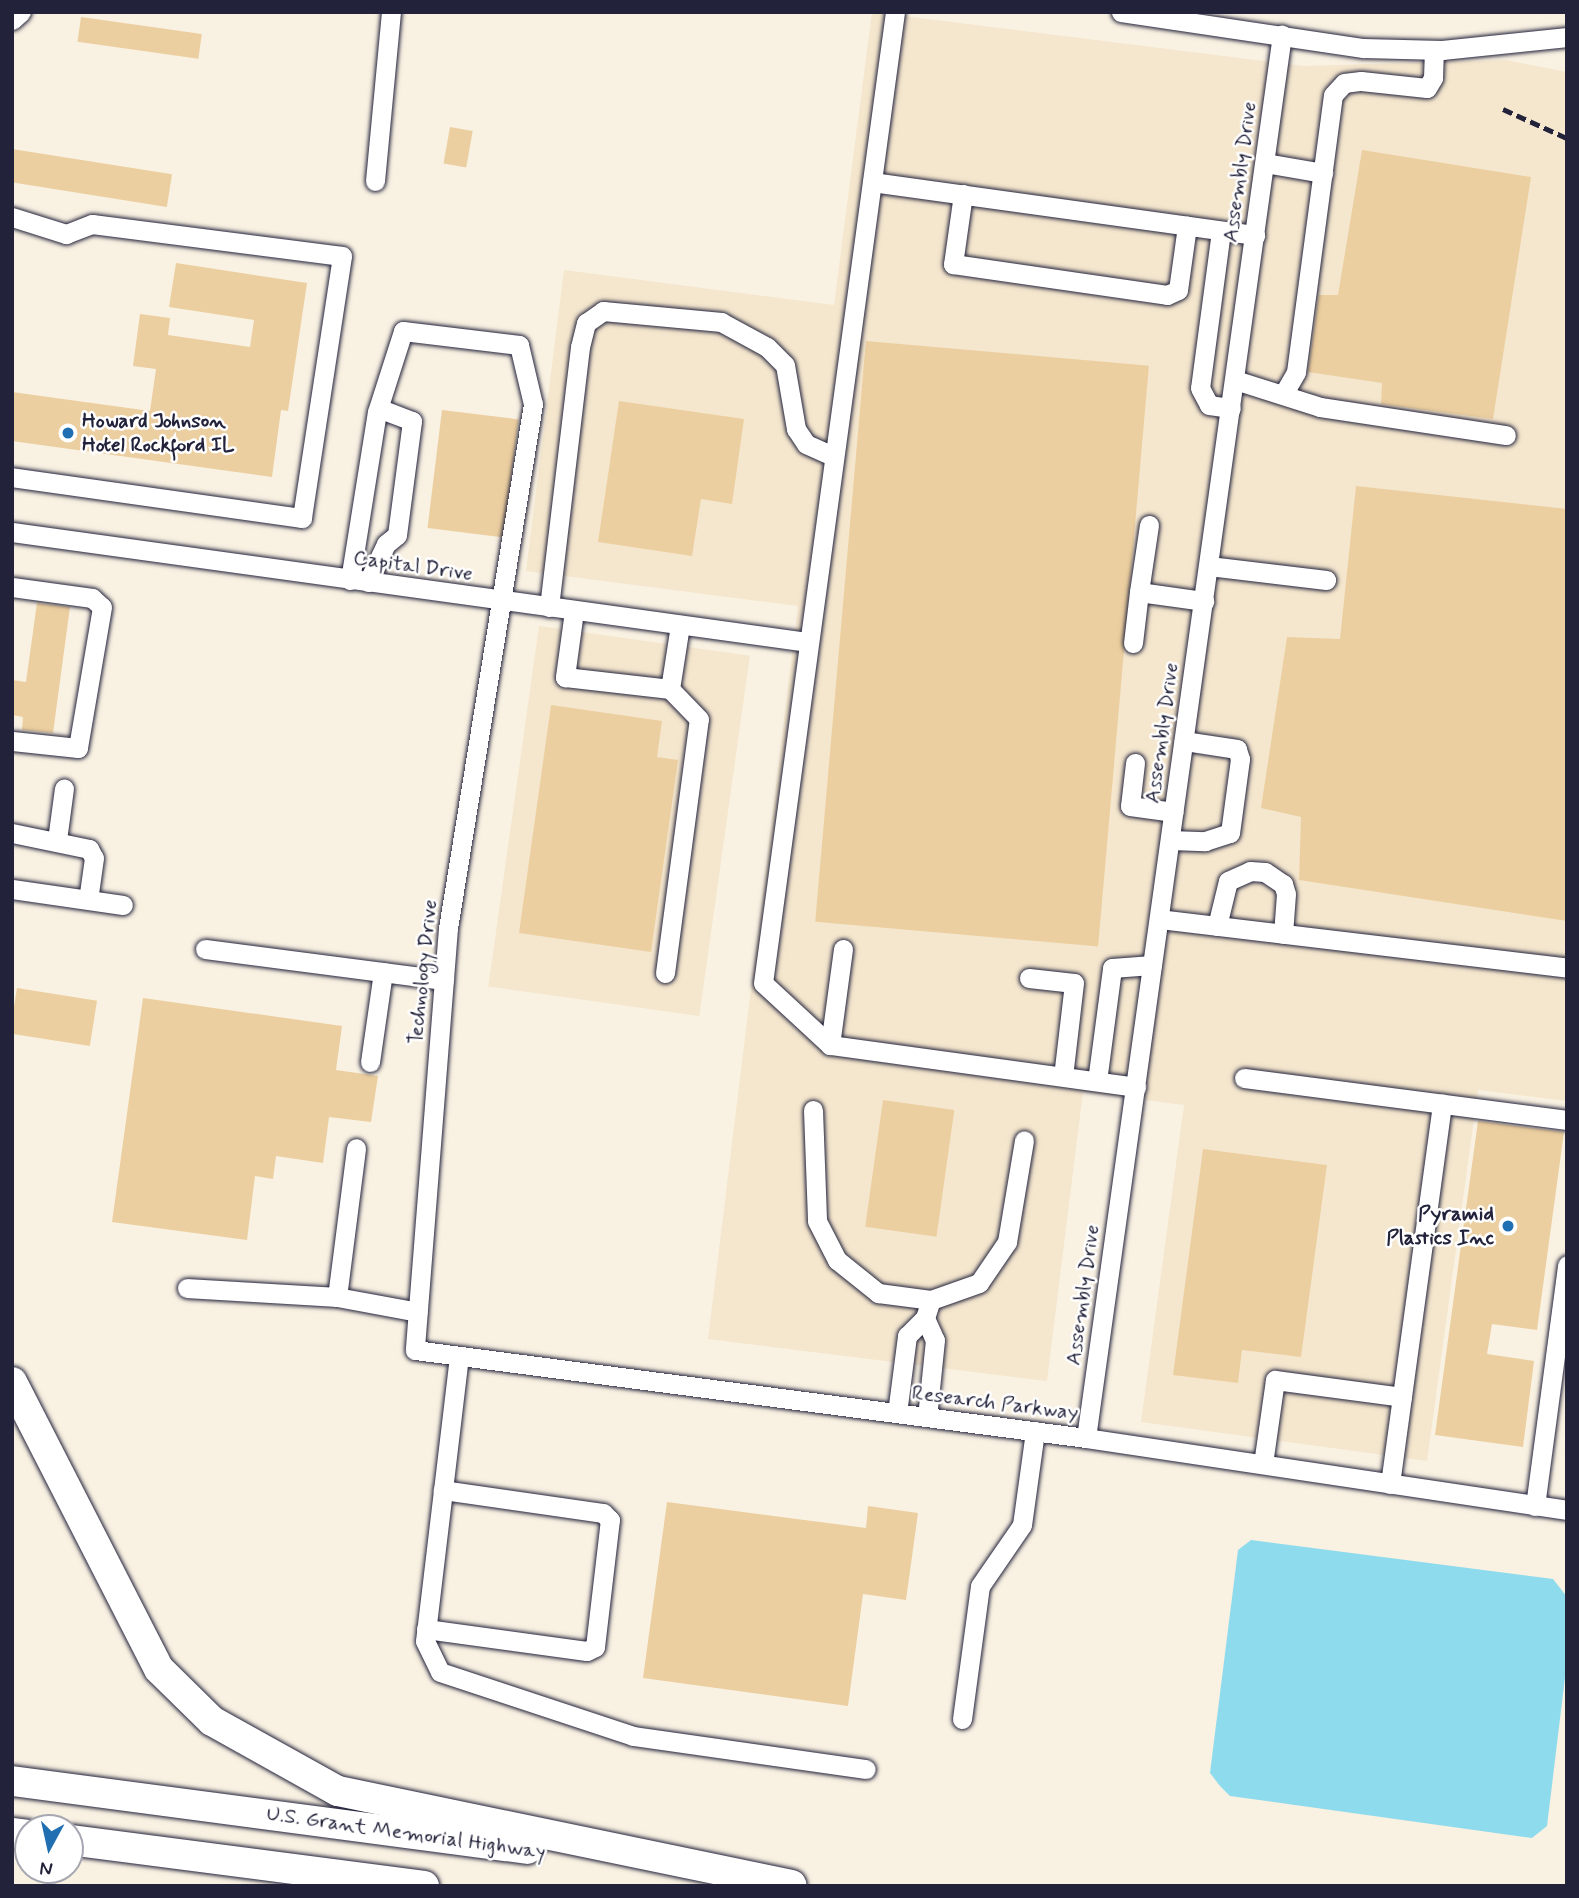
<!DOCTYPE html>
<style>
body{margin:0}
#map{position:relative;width:1579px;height:1898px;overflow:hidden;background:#f9f1e2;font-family:Mynerve,sans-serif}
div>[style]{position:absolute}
.built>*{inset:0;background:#f5e7ce;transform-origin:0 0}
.water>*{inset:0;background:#8edbed}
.building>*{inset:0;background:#eccfa0;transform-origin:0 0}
.roads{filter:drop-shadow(0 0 2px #22223b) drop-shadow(0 0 2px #22223b)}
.minor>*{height:19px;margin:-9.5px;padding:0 9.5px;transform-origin:9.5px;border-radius:9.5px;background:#fff}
.highway>*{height:30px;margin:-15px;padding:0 15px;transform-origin:15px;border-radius:15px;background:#fff}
.rail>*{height:5px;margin-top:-2.5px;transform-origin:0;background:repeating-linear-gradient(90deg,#22223b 0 10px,transparent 0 15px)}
.dots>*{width:19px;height:19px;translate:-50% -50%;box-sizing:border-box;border:4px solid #fff;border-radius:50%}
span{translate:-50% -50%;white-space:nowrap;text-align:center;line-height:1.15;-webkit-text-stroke:5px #fff;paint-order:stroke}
.street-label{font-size:21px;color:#22223b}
.poi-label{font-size:21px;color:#22223b;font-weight:700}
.left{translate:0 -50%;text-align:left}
.right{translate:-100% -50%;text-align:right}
.frame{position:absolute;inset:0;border:14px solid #22223b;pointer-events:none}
.north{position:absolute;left:14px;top:1814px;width:70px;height:70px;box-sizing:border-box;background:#fff;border:2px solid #a7a7b1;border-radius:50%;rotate:188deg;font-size:19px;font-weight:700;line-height:28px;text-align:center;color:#22223b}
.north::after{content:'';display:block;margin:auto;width:24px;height:32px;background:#1f6fb2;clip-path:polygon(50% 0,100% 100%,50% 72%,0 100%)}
</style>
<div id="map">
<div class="built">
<i style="clip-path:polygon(872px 12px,1304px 66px,1506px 60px,1567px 72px,1567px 1101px,1478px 1090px,1427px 1461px,1141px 1422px,1184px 1105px,1083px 1092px,1047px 1381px,708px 1339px,798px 606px,526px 571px,564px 270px,834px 305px)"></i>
<i style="left:539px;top:626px;width:213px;height:364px;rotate:8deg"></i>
</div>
<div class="water">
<i style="clip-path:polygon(1251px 1540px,1553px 1579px,1567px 1597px,1567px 1661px,1547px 1826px,1532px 1838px,1230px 1796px,1220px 1786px,1210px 1773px,1238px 1550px)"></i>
</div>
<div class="building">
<i style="left:81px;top:17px;width:122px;height:25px;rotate:8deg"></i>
<i style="left:450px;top:127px;width:23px;height:37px;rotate:10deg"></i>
<i style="left:12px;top:149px;width:162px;height:33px;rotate:9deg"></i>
<i style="clip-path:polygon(1362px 150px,1531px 177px,1493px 419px,1381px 404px,1382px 383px,1308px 372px,1319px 295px,1338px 295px)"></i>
<i style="clip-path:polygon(176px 263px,307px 283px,288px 411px,281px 410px,272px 477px,12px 441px,12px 392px,150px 411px,156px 369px,133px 366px,140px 314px,170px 318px,168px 335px,250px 347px,254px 320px,169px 307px)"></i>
<i style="left:866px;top:341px;width:284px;height:583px;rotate:5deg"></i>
<i style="clip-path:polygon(619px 401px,744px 419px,732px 504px,701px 499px,692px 556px,598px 542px)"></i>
<i style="left:442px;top:410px;width:77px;height:119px;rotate:7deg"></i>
<i style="clip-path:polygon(1356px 486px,1567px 509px,1567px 921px,1299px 880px,1301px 817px,1261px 808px,1287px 637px,1340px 639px)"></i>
<i style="clip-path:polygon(37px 603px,70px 607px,53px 733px,22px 730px,23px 717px,12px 715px,12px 680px,26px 682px)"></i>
<i style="clip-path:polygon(551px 705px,662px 721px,657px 757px,678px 760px,651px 952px,519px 933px)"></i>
<i style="left:17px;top:988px;width:81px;height:46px;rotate:9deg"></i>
<i style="clip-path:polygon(143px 998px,342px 1026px,336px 1070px,378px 1076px,371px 1122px,329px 1117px,323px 1163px,276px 1156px,273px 1179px,255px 1176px,247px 1240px,112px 1222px)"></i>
<i style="left:883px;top:1100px;width:72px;height:128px;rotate:8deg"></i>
<i style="clip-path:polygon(1478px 1121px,1564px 1132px,1537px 1330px,1492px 1324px,1487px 1354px,1534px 1361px,1523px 1447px,1435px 1435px)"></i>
<i style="clip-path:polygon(1203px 1149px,1327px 1165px,1301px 1357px,1242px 1350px,1238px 1383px,1173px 1375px)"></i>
<i style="clip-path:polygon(667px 1502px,866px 1528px,868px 1506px,918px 1513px,906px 1600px,863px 1594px,848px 1706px,643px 1678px)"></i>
</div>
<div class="roads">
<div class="minor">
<i style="left:1121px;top:12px;width:245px;rotate:8.5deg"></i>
<i style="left:1363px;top:48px;width:79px;rotate:1.5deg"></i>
<i style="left:1442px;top:50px;width:126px;rotate:-5.9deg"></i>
<i style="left:12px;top:20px;width:12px;rotate:-42deg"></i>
<i style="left:1265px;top:163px;width:59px;rotate:9.8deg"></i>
<i style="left:375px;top:181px;width:170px;rotate:-84.6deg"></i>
<i style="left:872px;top:182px;width:387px;rotate:7.9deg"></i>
<i style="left:963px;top:194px;width:71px;rotate:98.1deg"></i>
<i style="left:953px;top:264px;width:216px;rotate:8.2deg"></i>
<i style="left:1167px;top:295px;width:12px;rotate:-24deg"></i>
<i style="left:1178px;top:290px;width:65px;rotate:-82deg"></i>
<i style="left:12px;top:217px;width:57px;rotate:17.5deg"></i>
<i style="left:66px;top:234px;width:28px;rotate:-21deg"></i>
<i style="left:92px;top:224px;width:252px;rotate:7.3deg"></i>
<i style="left:342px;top:256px;width:265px;rotate:98.7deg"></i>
<i style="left:302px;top:518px;width:293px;rotate:-172deg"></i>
<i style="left:1221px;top:231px;width:158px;rotate:97.6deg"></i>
<i style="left:1200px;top:388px;width:19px;rotate:62deg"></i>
<i style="left:1209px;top:405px;width:22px;rotate:8deg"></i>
<i style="left:1235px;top:380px;width:89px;rotate:17.6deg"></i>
<i style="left:1320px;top:407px;width:188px;rotate:8.6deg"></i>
<i style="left:1284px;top:393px;width:24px;rotate:-60deg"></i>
<i style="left:1296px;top:372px;width:279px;rotate:-82.4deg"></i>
<i style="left:1333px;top:95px;width:16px;rotate:-47deg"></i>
<i style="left:1344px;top:83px;width:17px;rotate:-7deg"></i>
<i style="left:1361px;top:81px;width:66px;rotate:6.1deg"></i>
<i style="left:1427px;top:88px;width:12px;rotate:-59deg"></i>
<i style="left:1433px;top:78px;width:28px;rotate:-88deg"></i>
<i style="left:1149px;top:525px;width:68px;rotate:98.5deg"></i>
<i style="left:1139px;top:592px;width:66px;rotate:7.9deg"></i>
<i style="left:12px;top:532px;width:804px;rotate:7.87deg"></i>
<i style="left:1209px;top:566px;width:118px;rotate:6.8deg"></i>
<i style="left:350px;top:580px;width:170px;rotate:-80.9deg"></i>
<i style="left:377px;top:412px;width:85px;rotate:-72.2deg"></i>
<i style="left:403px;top:331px;width:117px;rotate:6.9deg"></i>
<i style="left:519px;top:345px;width:61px;rotate:76.7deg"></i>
<i style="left:533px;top:404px;width:531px;rotate:99.21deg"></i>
<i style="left:448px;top:928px;width:423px;rotate:94.5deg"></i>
<i style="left:415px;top:1350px;width:677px;rotate:7.47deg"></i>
<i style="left:1086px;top:1438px;width:486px;rotate:8.5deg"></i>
<i style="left:368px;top:582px;width:42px;rotate:-64.7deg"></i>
<i style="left:386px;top:544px;width:14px;rotate:-39deg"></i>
<i style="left:397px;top:535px;width:115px;rotate:-82.5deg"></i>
<i style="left:412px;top:421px;width:36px;rotate:-159deg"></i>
<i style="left:12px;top:587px;width:81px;rotate:7.8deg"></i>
<i style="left:92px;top:598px;width:13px;rotate:42deg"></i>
<i style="left:102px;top:607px;width:143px;rotate:99.7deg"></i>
<i style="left:78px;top:748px;width:66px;rotate:-173.9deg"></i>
<i style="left:549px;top:607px;width:262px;rotate:-83.2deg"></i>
<i style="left:580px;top:347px;width:25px;rotate:-76deg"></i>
<i style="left:586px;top:323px;width:21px;rotate:-35deg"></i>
<i style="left:603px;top:311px;width:119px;rotate:5.3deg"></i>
<i style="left:721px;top:322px;width:52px;rotate:28.5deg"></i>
<i style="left:767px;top:347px;width:25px;rotate:45deg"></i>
<i style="left:785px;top:365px;width:65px;rotate:80.2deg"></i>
<i style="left:796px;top:429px;width:18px;rotate:56deg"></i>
<i style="left:806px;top:444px;width:30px;rotate:24deg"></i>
<i style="left:574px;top:611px;width:67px;rotate:97.8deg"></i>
<i style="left:565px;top:677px;width:106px;rotate:6.5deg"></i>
<i style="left:670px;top:689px;width:65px;rotate:-81.1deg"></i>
<i style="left:1133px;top:643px;width:51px;rotate:-83.3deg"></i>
<i style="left:1135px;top:763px;width:43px;rotate:96.6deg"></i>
<i style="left:1130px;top:806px;width:44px;rotate:7.8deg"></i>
<i style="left:12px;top:833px;width:79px;rotate:11.7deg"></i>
<i style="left:89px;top:849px;width:10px;rotate:61deg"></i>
<i style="left:94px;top:858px;width:42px;rotate:98.1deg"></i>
<i style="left:57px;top:840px;width:52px;rotate:-82.3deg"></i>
<i style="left:1170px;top:840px;width:35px;rotate:2deg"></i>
<i style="left:1205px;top:841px;width:26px;rotate:-18deg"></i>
<i style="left:1230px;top:833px;width:75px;rotate:-82.3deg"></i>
<i style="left:1240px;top:759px;width:10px;rotate:-107deg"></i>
<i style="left:1237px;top:749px;width:54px;rotate:-171.4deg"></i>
<i style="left:12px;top:889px;width:112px;rotate:8.2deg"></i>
<i style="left:1159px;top:919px;width:411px;rotate:6.8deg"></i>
<i style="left:1217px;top:926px;width:46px;rotate:-76.3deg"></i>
<i style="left:1228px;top:881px;width:24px;rotate:-24deg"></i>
<i style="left:1250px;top:871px;width:15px;rotate:4deg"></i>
<i style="left:1265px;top:872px;width:22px;rotate:34deg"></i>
<i style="left:1283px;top:884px;width:10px;rotate:73deg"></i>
<i style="left:1286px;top:894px;width:40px;rotate:94.3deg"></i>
<i style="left:205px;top:949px;width:241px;rotate:7.4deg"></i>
<i style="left:843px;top:949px;width:97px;rotate:97.7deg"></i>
<i style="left:830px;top:1045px;width:309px;rotate:7.8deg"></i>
<i style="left:665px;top:973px;width:256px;rotate:-82.4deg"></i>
<i style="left:699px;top:719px;width:42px;rotate:-134deg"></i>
<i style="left:1029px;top:978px;width:45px;rotate:6.3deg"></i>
<i style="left:1074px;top:983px;width:94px;rotate:96.7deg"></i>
<i style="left:830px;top:1045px;width:91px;rotate:-137.2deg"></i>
<i style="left:763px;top:983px;width:980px;rotate:-82.26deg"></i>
<i style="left:370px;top:1062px;width:91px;rotate:-81.8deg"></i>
<i style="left:1244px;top:1078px;width:326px;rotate:7.4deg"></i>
<i style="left:1097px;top:1081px;width:114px;rotate:-82.4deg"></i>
<i style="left:1112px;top:968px;width:40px;rotate:-4.3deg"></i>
<i style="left:813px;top:1110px;width:111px;rotate:87.9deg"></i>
<i style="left:817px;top:1221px;width:44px;rotate:62.9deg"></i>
<i style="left:837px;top:1260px;width:53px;rotate:38.8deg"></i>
<i style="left:878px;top:1293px;width:53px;rotate:7.5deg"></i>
<i style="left:187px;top:1288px;width:150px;rotate:3.4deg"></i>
<i style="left:337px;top:1297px;width:150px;rotate:-82.7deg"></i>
<i style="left:337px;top:1297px;width:82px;rotate:10.5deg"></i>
<i style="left:925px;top:1318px;width:19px;rotate:-72deg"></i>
<i style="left:931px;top:1300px;width:51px;rotate:-19.5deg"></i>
<i style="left:979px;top:1283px;width:50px;rotate:-55.7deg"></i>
<i style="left:1007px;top:1242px;width:103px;rotate:-80.5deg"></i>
<i style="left:459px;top:1356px;width:287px;rotate:96.8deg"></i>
<i style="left:425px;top:1641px;width:34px;rotate:64deg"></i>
<i style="left:440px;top:1672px;width:203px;rotate:18.3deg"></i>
<i style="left:633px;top:1736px;width:235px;rotate:8.1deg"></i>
<i style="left:897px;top:1413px;width:78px;rotate:-82.6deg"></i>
<i style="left:907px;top:1336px;width:25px;rotate:-45deg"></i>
<i style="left:925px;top:1318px;width:24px;rotate:66deg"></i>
<i style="left:935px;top:1340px;width:77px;rotate:95.9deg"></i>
<i style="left:1086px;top:1438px;width:1417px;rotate:-82.05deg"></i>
<i style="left:1263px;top:1464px;width:85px;rotate:-81.9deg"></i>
<i style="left:1275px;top:1380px;width:128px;rotate:7.6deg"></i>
<i style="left:1390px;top:1484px;width:384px;rotate:-82.2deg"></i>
<i style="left:1535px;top:1506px;width:243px;rotate:-82.4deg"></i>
<i style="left:426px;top:1629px;width:162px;rotate:7.8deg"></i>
<i style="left:587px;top:1651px;width:9px;rotate:-27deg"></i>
<i style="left:595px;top:1647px;width:128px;rotate:-83.3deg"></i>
<i style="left:610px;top:1520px;width:10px;rotate:-135deg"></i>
<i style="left:603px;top:1513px;width:162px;rotate:-171.8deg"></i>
<i style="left:962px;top:1719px;width:134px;rotate:-82.3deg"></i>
<i style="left:980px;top:1586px;width:74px;rotate:-55.5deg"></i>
<i style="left:1022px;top:1525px;width:95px;rotate:-82.1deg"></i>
</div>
<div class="highway">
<i style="left:12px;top:1382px;width:322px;rotate:62.9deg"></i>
<i style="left:159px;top:1669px;width:74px;rotate:44.5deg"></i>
<i style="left:212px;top:1721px;width:144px;rotate:29.1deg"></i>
<i style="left:338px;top:1791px;width:463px;rotate:11.7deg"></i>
<i style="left:12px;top:1781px;width:520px;rotate:7.51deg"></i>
<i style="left:12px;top:1833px;width:16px;rotate:7deg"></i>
<i style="left:70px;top:1840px;width:357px;rotate:7.4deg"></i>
</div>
</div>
<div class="rail">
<i style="left:1503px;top:109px;width:70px;rotate:24.4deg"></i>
</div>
<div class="dots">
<i style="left:68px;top:433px;background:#1f6fb2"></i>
<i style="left:1508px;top:1226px;background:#1f6fb2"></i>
</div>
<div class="street-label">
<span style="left:1240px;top:172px;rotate:-82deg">Assembly Drive</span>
<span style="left:413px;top:566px;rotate:8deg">Capital Drive</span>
<span style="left:1162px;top:733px;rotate:-82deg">Assembly Drive</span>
<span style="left:423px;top:972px;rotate:-84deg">Technology Drive</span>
<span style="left:1083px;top:1295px;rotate:-82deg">Assembly Drive</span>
<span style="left:995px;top:1403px;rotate:7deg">Research Parkway</span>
<span style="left:406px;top:1833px;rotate:8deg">U.S. Grant Memorial Highway</span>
</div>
<div class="poi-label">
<span class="left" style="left:82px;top:433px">Howard Johnson<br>Hotel Rockford IL</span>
<span class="right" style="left:1494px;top:1226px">Pyramid<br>Plastics Inc</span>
</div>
<div class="frame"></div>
<div class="north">N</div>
</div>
